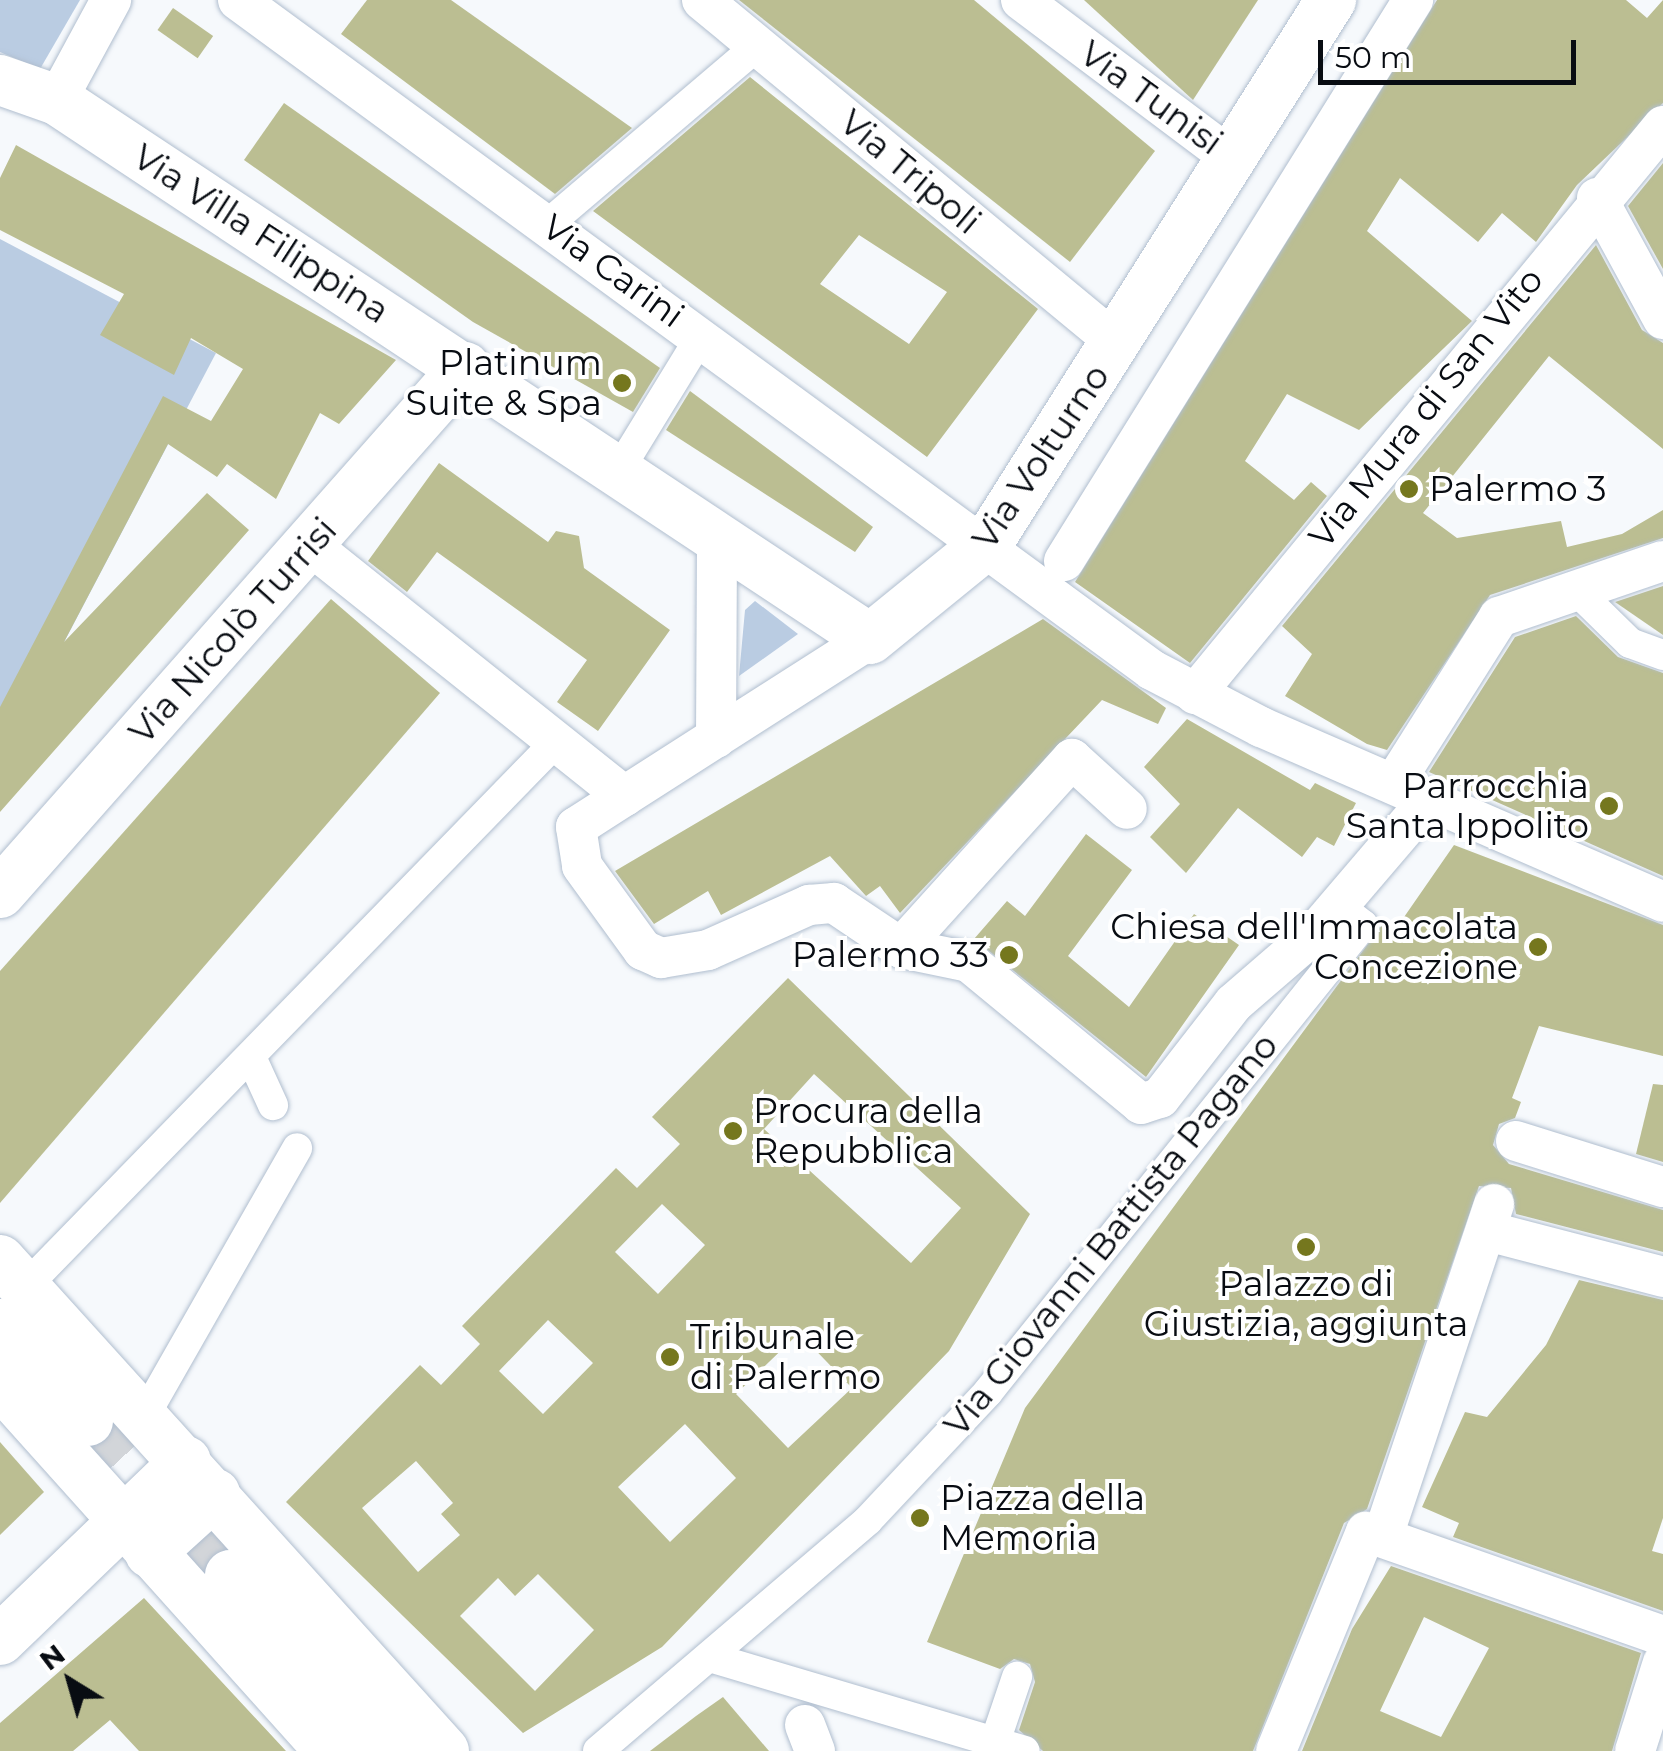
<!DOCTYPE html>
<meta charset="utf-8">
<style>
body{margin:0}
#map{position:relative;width:1663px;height:1751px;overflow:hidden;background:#f6f9fc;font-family:Montserrat,sans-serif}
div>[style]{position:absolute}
.green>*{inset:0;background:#bacce2}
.building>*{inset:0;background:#bbbe92;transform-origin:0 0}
.tertiary-tunnel>*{height:50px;margin-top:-25px;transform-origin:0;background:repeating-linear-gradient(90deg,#d2d5d9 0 50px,transparent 0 75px)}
.roads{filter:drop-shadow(0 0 2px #b0becf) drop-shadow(0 0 2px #b0becf)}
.pedestrian>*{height:30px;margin:-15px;padding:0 15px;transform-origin:15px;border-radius:15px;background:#fff}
.minor>*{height:40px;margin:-20px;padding:0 20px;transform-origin:20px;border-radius:20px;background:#fff}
.tertiary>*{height:50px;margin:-25px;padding:0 25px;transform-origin:25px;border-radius:25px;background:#fff}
.dots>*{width:28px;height:28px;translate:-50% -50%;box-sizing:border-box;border:5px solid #fff;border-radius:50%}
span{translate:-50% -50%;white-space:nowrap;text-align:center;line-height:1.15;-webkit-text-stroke:8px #fff;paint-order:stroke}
.street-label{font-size:35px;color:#080c12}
.poi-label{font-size:35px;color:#080c12}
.right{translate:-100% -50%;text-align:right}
.left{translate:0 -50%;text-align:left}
.north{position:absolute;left:20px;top:1631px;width:100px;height:100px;-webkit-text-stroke:8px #fff;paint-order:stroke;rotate:323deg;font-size:28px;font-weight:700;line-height:40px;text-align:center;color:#080c12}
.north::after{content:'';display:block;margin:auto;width:35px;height:45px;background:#080c12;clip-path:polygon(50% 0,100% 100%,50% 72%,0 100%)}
.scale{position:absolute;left:1318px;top:40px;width:258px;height:45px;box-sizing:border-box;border:5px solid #080c12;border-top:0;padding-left:12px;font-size:30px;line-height:35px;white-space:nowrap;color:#080c12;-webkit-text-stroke:8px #fff;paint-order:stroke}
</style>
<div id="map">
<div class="green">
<i style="clip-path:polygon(0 0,80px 0,40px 69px,0 52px)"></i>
<i style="clip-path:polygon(0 239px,216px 353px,0 764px)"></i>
<i style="clip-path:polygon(755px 601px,798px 634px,739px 676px,745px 610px)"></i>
</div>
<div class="building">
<i style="clip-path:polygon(367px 0,451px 0,632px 128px,555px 194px,341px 34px)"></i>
<i style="clip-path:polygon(739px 0,974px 0,1155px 151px,1070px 262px)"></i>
<i style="clip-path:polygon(1084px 0,1258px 0,1193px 100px)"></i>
<i style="clip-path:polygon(1437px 0,1626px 0,1647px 18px,1663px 0,1663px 103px,1577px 185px,1536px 242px,1502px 213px,1478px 242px,1400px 178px,1367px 231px,1472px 321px,1359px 430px,1287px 394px,1245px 461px,1294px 500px,1311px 482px,1327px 496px,1190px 663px,1075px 582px)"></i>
<i style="left:173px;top:8px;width:49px;height:27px;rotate:35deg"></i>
<i style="clip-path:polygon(evenodd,750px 77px,1038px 309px,927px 457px,593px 211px,750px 77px,859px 235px,947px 292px,909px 344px,820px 284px,859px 235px)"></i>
<i style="clip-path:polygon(284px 103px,660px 368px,633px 412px,473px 322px,244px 160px)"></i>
<i style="clip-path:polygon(16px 145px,396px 360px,339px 424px,320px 413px,276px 499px,227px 464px,217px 477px,168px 444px,64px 642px,207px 493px,249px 530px,0 812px,0 707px,163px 396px,211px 421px,243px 369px,191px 338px,174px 375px,100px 335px,124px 294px,0 230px,0 178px)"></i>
<i style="clip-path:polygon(1663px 163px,1663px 269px,1628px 206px)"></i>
<i style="clip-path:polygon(1596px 245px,1642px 330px,1663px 343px,1663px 449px,1549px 356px,1423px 513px,1457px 538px,1561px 521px,1567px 547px,1622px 534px,1663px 510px,1663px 538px,1490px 595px,1387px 750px,1367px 744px,1285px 696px,1312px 654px,1282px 626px)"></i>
<i style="clip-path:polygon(690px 391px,873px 527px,855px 552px,666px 430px)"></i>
<i style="clip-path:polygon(439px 463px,548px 542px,556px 531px,579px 536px,584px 568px,670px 630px,598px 731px,557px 702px,587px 660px,437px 552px,407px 592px,368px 561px)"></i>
<i style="clip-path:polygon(1663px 586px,1663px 635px,1615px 602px)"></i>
<i style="clip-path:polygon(331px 599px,440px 693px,0 1203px,0 971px)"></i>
<i style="clip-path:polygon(1576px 616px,1618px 657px,1663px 673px,1663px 876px,1429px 772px,1515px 637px)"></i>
<i style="clip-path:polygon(1043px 619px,1166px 708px,1158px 724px,1102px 700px,900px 913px,880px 886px,866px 896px,830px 856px,721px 915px,708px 891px,654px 924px,615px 871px)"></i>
<i style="clip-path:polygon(1187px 719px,1310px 790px,1315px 783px,1356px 803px,1334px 846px,1317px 837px,1302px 857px,1238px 808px,1186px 873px,1150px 837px,1180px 804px,1144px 767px)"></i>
<i style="clip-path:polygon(1086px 834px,1132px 870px,1068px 956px,1129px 1007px,1194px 914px,1239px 945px,1146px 1077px,974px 939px,1007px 901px,1025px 916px)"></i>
<i style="clip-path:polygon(1454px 845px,1663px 925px,1663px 1056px,1539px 1026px,1512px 1098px,1521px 1102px,1515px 1118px,1499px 1124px,1493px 1145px,1509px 1164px,1663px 1210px,1663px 1252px,1516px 1214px,1511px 1188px,1479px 1186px,1367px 1509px,1344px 1523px,1253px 1751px,1043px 1751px,1019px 1730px,1035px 1682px,1030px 1664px,1014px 1659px,1000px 1669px,927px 1642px,1025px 1408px,1382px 925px,1393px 933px)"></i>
<i style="clip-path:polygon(evenodd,788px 978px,1030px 1214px,949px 1351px,662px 1647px,523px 1733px,286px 1502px,420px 1365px,441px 1385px,480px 1344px,462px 1326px,616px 1168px,637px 1188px,680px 1144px,652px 1117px,788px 978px,814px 1074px,961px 1208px,911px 1263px,764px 1129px,814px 1074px,788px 978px,662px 1204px,705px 1245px,658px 1294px,615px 1252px,662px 1204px,788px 978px,548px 1320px,593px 1363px,543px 1414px,499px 1371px,548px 1320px,788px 978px,799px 1333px,852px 1388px,788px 1448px,736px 1394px,799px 1333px,788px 978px,685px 1424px,736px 1478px,670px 1542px,618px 1487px,685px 1424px,788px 978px,416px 1461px,453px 1503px,441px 1514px,460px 1535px,418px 1572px,362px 1508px,416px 1461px,788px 978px,538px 1574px,594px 1630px,535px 1691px,460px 1616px,498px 1578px,515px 1596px,538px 1574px)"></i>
<i style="clip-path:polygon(1653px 1084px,1663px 1085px,1663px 1162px,1636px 1154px)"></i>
<i style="clip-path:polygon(1579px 1280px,1663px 1300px,1663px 1518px,1652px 1551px,1663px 1554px,1663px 1611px,1453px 1537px,1459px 1523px,1422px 1507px,1465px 1412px,1487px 1417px,1546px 1345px)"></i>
<i style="clip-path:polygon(0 1442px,44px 1492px,0 1535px)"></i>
<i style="clip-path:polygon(evenodd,1391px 1566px,1641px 1653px,1612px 1751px,1302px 1751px,1352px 1629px,1391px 1566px,1424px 1617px,1489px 1648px,1441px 1737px,1380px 1711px,1424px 1617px)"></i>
<i style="clip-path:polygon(144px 1598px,286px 1751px,139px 1751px,110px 1720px,73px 1751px,0 1751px,0 1723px)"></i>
<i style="clip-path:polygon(723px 1697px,769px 1751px,650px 1751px,696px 1716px)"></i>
</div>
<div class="tertiary-tunnel">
<i style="left:88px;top:1421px;width:209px;rotate:47.3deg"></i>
</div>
<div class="roads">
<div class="pedestrian">
<i style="left:548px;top:224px;width:275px;rotate:-40.4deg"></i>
<i style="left:619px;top:470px;width:157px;rotate:-58.5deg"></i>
<i style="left:1579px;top:593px;width:71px;rotate:44.4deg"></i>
<i style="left:1630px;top:643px;width:35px;rotate:20deg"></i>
<i style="left:251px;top:1057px;width:53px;rotate:65.4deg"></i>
<i style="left:25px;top:1287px;width:761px;rotate:-45.75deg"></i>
<i style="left:145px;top:1415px;width:307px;rotate:-60.3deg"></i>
<i style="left:716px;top:1659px;width:322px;rotate:16.6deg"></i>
<i style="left:995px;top:1742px;width:69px;rotate:-71.3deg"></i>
<i style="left:598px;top:1751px;width:355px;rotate:-40.5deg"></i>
<i style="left:868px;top:1520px;width:175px;rotate:-46.8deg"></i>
<i style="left:988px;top:1392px;width:599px;rotate:-51.24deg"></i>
<i style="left:1363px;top:925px;width:31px;rotate:-142deg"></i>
</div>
<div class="minor">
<i style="left:238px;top:0;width:1133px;rotate:36.24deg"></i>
<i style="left:1152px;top:670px;width:123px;rotate:27.6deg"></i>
<i style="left:1261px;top:727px;width:438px;rotate:23.5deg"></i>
<i style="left:702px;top:0;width:540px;rotate:39.59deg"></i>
<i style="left:1021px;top:0;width:266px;rotate:36.9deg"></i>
<i style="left:57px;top:100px;width:114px;rotate:-61.6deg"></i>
<i style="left:1597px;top:198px;width:138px;rotate:61.4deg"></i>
<i style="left:311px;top:546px;width:401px;rotate:38.6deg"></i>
<i style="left:1064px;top:561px;width:661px;rotate:-58.11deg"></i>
<i style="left:870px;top:639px;width:349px;rotate:147.4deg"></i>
<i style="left:576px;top:827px;width:39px;rotate:81deg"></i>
<i style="left:582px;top:866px;width:104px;rotate:54deg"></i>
<i style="left:643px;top:950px;width:20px;rotate:24deg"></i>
<i style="left:661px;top:958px;width:48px;rotate:-9.7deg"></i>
<i style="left:708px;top:950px;width:111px;rotate:-24deg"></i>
<i style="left:809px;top:905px;width:25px;rotate:-5deg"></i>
<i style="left:834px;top:903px;width:81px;rotate:33.9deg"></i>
<i style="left:901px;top:948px;width:69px;rotate:11.6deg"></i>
<i style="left:969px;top:962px;width:223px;rotate:39.5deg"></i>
<i style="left:1141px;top:1104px;width:20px;rotate:-18deg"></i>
<i style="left:1160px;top:1098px;width:120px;rotate:-52.1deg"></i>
<i style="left:1234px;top:1003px;width:106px;rotate:-40.8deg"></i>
<i style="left:1314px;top:934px;width:179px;rotate:-49.5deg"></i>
<i style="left:1195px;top:694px;width:736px;rotate:-50.51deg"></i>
<i style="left:716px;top:738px;width:202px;rotate:-89.7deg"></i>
<i style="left:1396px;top:780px;width:193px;rotate:-57.7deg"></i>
<i style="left:1499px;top:617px;width:173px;rotate:-18.9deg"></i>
<i style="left:901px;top:948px;width:255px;rotate:-47.9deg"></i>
<i style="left:1072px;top:759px;width:74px;rotate:42.3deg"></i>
<i style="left:1516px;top:1141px;width:154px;rotate:17.4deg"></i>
<i style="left:1487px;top:1231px;width:182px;rotate:14.6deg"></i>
<i style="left:1383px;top:1536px;width:350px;rotate:-71.5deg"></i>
<i style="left:805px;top:1725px;width:28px;rotate:69deg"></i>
<i style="left:1276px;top:1751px;width:237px;rotate:-67.7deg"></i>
<i style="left:1366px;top:1532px;width:315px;rotate:19.3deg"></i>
<i style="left:1635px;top:1751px;width:93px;rotate:-72.5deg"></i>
</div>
<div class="tertiary">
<i style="left:0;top:80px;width:60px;rotate:19.3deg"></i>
<i style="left:57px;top:100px;width:975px;rotate:33.54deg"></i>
<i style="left:870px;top:639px;width:151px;rotate:-39.1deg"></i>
<i style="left:987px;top:544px;width:644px;rotate:-57.69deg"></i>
<i style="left:0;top:893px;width:702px;rotate:-48.52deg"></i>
<i style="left:0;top:1260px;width:662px;rotate:47.88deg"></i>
<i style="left:0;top:1324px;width:131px;rotate:47.8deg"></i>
<i style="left:0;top:1383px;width:494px;rotate:48.1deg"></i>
<i style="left:150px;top:1553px;width:88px;rotate:-42.2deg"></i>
<i style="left:230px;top:1575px;width:237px;rotate:48.1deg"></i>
<i style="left:0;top:1640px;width:258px;rotate:-43.9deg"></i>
</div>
</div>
<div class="dots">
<i style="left:622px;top:383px;background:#75771e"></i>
<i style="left:1409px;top:489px;background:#75771e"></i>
<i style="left:1609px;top:806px;background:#75771e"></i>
<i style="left:1538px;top:947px;background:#75771e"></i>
<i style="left:1009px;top:955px;background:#75771e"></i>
<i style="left:733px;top:1131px;background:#75771e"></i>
<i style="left:1306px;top:1247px;background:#75771e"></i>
<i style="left:670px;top:1357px;background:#75771e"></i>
<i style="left:920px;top:1518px;background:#75771e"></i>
</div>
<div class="street-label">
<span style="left:1151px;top:98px;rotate:36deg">Via Tunisi</span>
<span style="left:910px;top:172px;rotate:40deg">Via Tripoli</span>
<span style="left:261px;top:234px;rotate:33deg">Via Villa Filippina</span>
<span style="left:613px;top:271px;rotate:36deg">Via Carini</span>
<span style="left:1426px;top:408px;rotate:-51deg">Via Mura di San Vito</span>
<span style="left:1041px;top:457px;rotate:-56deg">Via Volturno</span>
<span style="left:233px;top:631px;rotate:-48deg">Via Nicolò Turrisi</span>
<span style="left:1111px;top:1235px;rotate:-51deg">Via Giovanni Battista Pagano</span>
</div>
<div class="poi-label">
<span class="right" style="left:602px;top:383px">Platinum<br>Suite &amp; Spa</span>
<span class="left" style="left:1429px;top:489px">Palermo 3</span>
<span class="right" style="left:1589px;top:806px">Parrocchia<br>Santa Ippolito</span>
<span class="right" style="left:1518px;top:947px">Chiesa dell'Immacolata<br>Concezione</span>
<span class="right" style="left:989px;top:955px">Palermo 33</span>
<span class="left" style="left:753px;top:1131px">Procura della<br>Repubblica</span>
<span style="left:1306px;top:1304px">Palazzo di<br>Giustizia, aggiunta</span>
<span class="left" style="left:690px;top:1357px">Tribunale<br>di Palermo</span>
<span class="left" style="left:940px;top:1518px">Piazza della<br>Memoria</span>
</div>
<div class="north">N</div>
<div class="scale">50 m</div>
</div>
